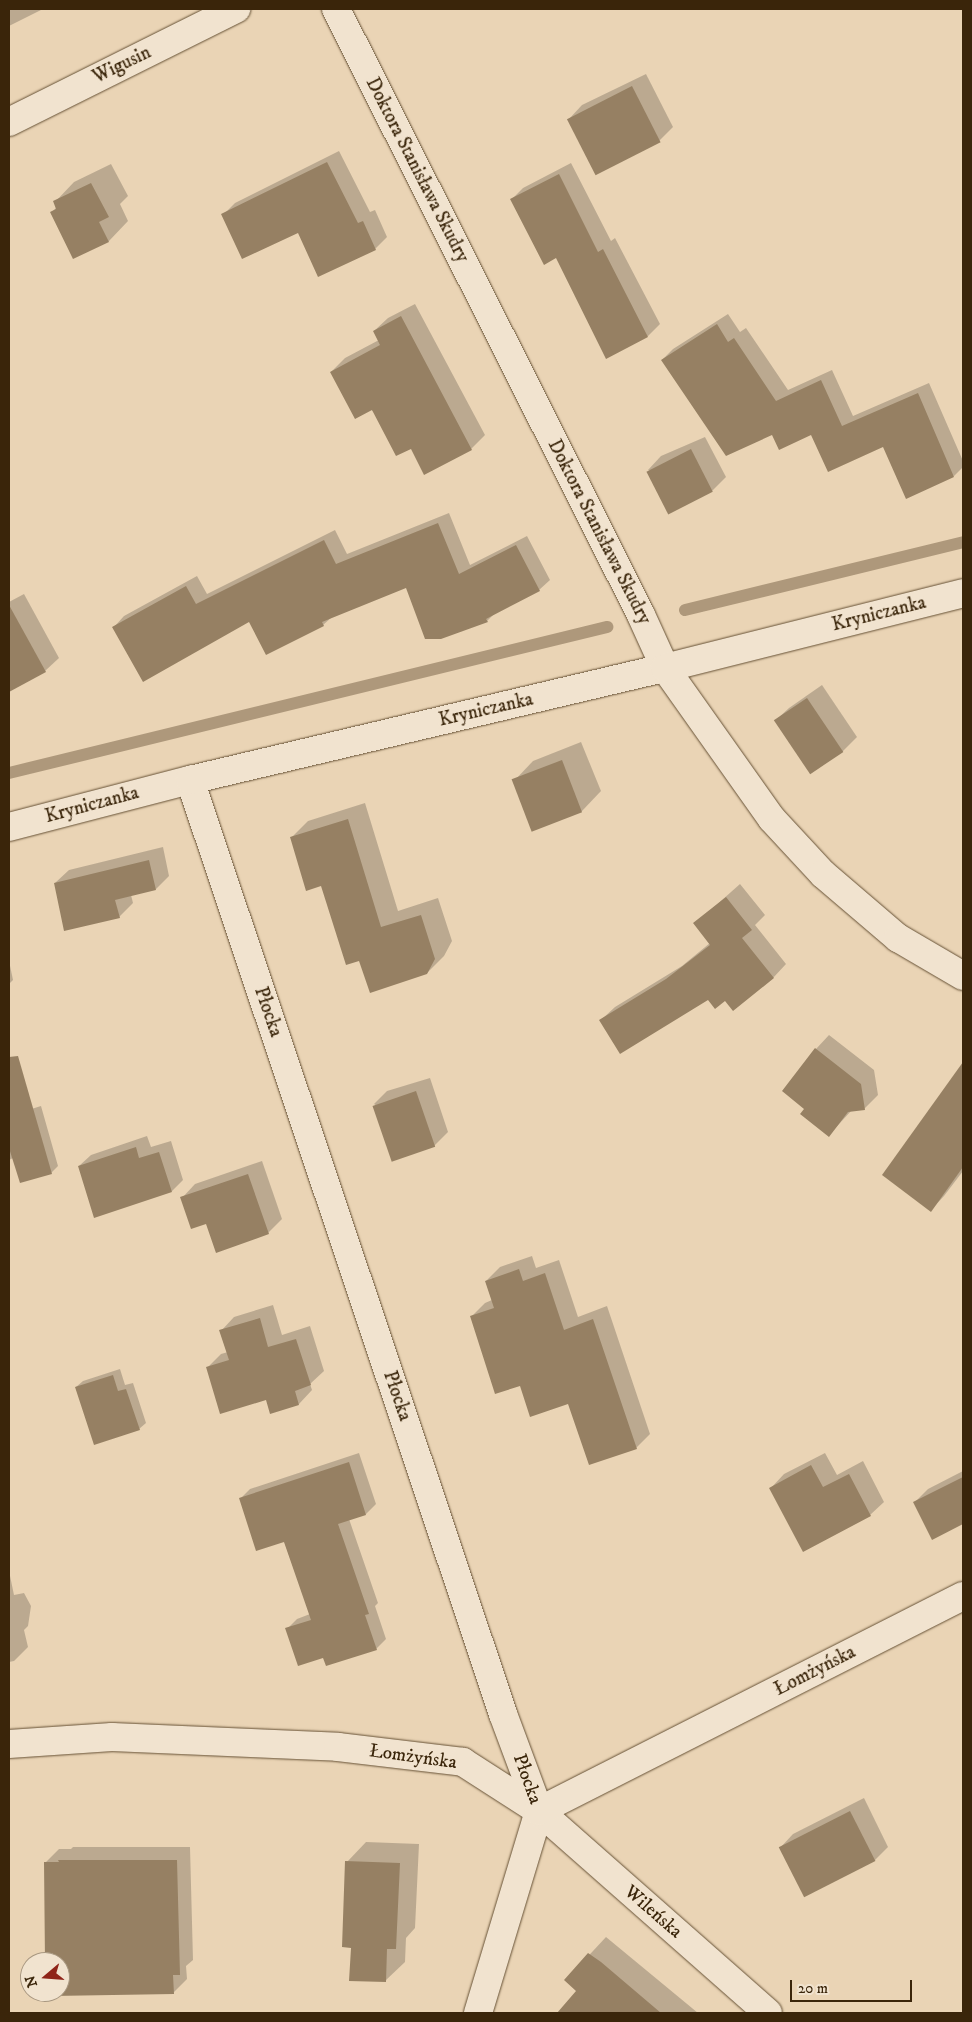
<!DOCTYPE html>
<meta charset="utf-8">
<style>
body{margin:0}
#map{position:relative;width:972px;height:2022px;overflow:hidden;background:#ead4b5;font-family:"IM FELL DW Pica",serif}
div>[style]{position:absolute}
.shadow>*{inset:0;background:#0003}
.stream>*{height:12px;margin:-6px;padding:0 6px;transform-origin:6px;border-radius:6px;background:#ae987b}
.building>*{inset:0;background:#968063;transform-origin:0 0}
.roads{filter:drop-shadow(0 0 1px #665135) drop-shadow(0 0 1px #665135)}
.minor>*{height:28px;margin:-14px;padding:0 14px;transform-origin:14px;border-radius:14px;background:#f1e3cf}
span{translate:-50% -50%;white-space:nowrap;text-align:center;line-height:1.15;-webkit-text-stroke:5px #f1e3cf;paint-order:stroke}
.street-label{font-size:19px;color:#3a250a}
.frame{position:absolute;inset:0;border:10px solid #3a250a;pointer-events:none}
.north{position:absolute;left:20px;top:1952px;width:50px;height:50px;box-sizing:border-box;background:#f1e3cf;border:1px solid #a89780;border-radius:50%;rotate:252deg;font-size:14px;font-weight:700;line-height:20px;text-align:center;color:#3a250a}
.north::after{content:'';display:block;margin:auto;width:18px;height:22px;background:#8f2418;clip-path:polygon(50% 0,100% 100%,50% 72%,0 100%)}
.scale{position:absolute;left:790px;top:1980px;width:122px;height:22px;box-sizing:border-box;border:2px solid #3a250a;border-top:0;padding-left:6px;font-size:15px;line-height:18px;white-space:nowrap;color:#3a250a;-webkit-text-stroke:4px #f1e3cf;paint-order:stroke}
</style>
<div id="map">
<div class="shadow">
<i style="clip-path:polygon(9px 9px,43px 9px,9px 26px)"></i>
<i style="clip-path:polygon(646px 74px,673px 127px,659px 141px,569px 119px,582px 105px)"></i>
<i style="clip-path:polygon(339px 151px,370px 212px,375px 210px,387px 237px,375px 249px,223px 215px,235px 203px)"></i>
<i style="clip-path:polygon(571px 163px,611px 241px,615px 238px,660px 324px,648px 336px,606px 357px,557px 257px,511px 200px,523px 188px)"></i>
<i style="clip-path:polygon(111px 164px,128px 196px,120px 204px,128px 221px,109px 241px,74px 257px,51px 213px,57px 207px,55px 202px,74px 182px)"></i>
<i style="clip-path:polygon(415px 304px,485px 435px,471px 449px,411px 447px,331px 372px,345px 358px,379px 340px,374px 331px,388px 318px)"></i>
<i style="clip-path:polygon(728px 314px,740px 332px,746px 328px,788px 390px,832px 370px,853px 416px,929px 383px,963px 461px,963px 467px,954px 476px,883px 445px,811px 434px,773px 433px,662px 360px,673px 349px)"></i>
<i style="clip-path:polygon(705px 437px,726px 477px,712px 491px,648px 470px,661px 456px)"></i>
<i style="clip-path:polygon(449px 513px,470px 565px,527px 536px,550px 580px,539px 590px,496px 612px,487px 621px,407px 586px,332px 617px,323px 625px,250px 621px,114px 627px,124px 616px,197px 576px,207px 594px,335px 530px,347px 554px)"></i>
<i style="clip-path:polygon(24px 594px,59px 658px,45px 671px,9px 691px,9px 602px)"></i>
<i style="clip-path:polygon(822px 685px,857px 737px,843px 751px,811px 773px,775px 721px,789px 708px)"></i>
<i style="clip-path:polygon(581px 742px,601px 791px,582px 811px,534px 830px,514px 781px,533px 761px)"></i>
<i style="clip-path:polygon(365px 803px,398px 911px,438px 898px,452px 941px,444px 956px,427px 973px,360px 960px,322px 884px,291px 838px,308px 821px)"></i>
<i style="clip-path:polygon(163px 847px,169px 876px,156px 889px,131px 895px,133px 903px,119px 917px,55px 883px,69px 870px)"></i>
<i style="clip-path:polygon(740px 884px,765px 915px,755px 925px,786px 964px,773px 978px,725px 1000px,708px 998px,601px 1020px,615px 1007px,682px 966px,710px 943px,695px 924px)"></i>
<i style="clip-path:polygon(9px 961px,13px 980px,9px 984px)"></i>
<i style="clip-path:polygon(829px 1035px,874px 1070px,878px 1095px,864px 1109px,851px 1111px,829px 1135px,806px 1108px,816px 1049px)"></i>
<i style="clip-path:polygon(963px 1068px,963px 1171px,944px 1196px,931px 1210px,953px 1079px)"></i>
<i style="clip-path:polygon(430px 1078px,448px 1132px,434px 1146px,374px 1104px,387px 1091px)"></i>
<i style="clip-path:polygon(41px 1106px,58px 1166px,51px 1173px,13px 1158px,9px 1160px,9px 1116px)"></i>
<i style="clip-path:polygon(147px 1136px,151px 1147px,171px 1141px,183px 1180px,172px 1191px,79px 1166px,91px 1155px)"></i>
<i style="clip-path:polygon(262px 1161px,282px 1219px,268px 1233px,207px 1222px,182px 1198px,195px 1184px)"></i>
<i style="clip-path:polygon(532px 1256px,536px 1268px,559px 1260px,578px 1317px,607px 1306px,650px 1434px,636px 1448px,569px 1402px,520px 1385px,471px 1317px,485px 1303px,492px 1300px,486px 1281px,500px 1267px)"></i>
<i style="clip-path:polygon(273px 1305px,282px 1335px,310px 1326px,324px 1371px,310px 1384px,312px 1390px,299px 1404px,266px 1399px,207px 1368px,221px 1354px,228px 1352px,221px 1331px,234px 1317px)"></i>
<i style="clip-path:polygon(120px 1369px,125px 1385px,133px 1383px,146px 1423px,139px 1429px,76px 1387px,83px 1381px)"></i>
<i style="clip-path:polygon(359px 1453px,376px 1504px,366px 1514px,349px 1519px,378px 1603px,375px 1606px,386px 1639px,376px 1649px,324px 1656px,287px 1629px,297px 1619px,310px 1614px,284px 1541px,240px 1499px,250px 1489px)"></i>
<i style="clip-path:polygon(825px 1453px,837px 1475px,863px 1461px,884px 1502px,870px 1515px,771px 1488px,784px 1474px)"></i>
<i style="clip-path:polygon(963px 1471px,963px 1523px,932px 1538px,915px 1502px,928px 1489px)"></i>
<i style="clip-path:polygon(9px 1571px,14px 1595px,24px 1593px,31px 1606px,28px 1626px,24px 1630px,28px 1647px,14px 1661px,9px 1662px)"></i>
<i style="clip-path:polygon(864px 1798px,888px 1847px,875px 1860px,780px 1848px,793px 1834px)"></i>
<i style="clip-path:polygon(366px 1842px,419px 1844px,415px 1928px,406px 1938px,405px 1962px,385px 1981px,352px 1947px,347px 1862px)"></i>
<i style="clip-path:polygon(73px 1847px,190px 1847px,193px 1960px,186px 1966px,187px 1979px,173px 1993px,53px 1992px,60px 1992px,60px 1962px,46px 1962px,45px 1863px,59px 1849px,71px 1849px)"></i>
<i style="clip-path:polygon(606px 1937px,698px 2013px,559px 2013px,578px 1991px,566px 1980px)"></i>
</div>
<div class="stream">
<i style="left:685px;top:610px;width:286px;rotate:-13.7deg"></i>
<i style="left:9px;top:773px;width:616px;rotate:-13.72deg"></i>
</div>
<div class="building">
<i style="left:632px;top:86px;width:63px;height:73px;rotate:63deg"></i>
<i style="clip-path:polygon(327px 162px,358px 223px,363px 221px,376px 250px,318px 277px,298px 233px,242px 259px,221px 214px)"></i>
<i style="clip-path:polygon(559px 174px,598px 252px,603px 249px,648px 337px,606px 359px,556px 258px,544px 265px,510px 199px)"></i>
<i style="clip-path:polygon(91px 183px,109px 217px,99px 222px,109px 242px,73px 259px,50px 212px,56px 209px,53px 201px)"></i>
<i style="clip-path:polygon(401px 316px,472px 450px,424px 475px,411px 449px,396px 456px,372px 410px,355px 419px,330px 372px,380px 345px,373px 331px)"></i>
<i style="clip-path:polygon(717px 324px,728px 342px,734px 338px,776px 401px,821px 380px,842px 426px,918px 393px,954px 477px,906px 499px,883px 447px,828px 472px,811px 435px,779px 450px,772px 435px,726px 456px,661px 360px)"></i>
<i style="left:691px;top:449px;width:48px;height:50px;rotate:63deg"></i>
<i style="clip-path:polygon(438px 523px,459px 574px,516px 545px,540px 591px,486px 619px,488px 622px,441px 639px,425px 639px,406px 588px,322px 622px,324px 626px,266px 655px,249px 622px,143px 682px,112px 627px,186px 586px,196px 604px,324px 540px,336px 564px)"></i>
<i style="clip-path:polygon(9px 605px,46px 672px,9px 692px)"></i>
<i style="left:807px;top:698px;width:65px;height:40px;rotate:56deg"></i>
<i style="left:562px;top:760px;width:56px;height:54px;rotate:69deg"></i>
<i style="clip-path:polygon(348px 819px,381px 927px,421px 915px,435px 959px,427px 974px,370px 993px,359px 961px,346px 965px,321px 886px,306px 891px,290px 837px)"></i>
<i style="clip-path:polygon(149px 860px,156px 890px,115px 900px,120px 918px,64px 931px,54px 883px)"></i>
<i style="clip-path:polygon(726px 897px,752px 930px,742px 938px,774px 978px,733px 1011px,725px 1001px,715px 1009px,708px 1000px,620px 1054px,599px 1020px,666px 979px,710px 945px,693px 923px)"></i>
<i style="clip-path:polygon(815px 1048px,861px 1084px,865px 1110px,848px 1112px,829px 1137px,800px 1114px,804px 1109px,782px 1091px)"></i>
<i style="clip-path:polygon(18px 1056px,52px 1174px,20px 1183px,9px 1148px,9px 1057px)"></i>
<i style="clip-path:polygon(963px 1062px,963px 1167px,931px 1212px,882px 1175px)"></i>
<i style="left:416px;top:1091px;width:59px;height:46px;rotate:71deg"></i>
<i style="clip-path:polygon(136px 1147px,139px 1158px,159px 1152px,172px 1192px,94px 1218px,78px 1166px)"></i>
<i style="clip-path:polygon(248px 1174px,269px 1234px,216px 1253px,206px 1224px,191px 1229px,180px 1197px)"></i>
<i style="clip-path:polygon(519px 1269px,523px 1281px,545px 1273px,564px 1330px,593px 1319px,637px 1449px,589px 1465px,568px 1404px,530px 1417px,520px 1386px,495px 1394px,470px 1316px,494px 1308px,485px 1281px)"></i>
<i style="clip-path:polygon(260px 1318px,268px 1347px,296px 1339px,311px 1385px,295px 1391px,299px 1405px,270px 1414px,266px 1400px,220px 1414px,206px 1367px,229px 1360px,219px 1330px)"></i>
<i style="clip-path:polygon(113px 1375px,118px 1391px,126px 1389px,140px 1430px,94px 1445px,75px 1387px)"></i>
<i style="clip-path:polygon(349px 1462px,366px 1515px,338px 1524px,369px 1614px,365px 1615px,377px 1650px,326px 1666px,323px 1658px,298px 1666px,285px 1628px,311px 1620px,284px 1542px,256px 1551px,239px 1498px)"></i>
<i style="clip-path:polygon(811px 1465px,823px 1487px,849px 1474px,871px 1516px,803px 1552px,769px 1488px)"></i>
<i style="clip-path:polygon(963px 1477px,963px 1524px,932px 1540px,913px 1502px)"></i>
<i style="left:850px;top:1811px;width:56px;height:80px;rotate:63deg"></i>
<i style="clip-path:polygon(58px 1860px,177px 1860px,180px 1975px,173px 1975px,174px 1994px,52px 1996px,52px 1992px,60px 1992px,60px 1962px,45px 1962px,44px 1862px,59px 1862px)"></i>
<i style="clip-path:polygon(345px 1861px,400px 1863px,396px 1949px,387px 1949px,386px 1982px,349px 1981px,351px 1948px,342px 1947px)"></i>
<i style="clip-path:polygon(588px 1953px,601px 1962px,661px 2013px,557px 2013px,576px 1991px,564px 1980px)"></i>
</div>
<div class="roads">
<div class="minor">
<i style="left:336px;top:9px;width:678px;rotate:63.28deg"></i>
<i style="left:641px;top:615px;width:58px;rotate:65.6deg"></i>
<i style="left:665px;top:668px;width:185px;rotate:54.7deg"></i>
<i style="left:772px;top:819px;width:75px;rotate:47.2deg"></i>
<i style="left:823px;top:874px;width:99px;rotate:40.5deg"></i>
<i style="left:898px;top:938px;width:75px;rotate:30.3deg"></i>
<i style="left:9px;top:122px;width:254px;rotate:-26.5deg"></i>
<i style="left:190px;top:780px;width:985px;rotate:71.47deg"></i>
<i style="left:503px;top:1714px;width:103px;rotate:69.6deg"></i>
<i style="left:539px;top:1811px;width:211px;rotate:106.8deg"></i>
<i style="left:9px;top:827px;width:187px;rotate:-14.6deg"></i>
<i style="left:190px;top:780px;width:488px;rotate:-13.3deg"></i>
<i style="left:665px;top:668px;width:307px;rotate:-14.1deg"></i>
<i style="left:9px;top:1744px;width:103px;rotate:-3.9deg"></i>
<i style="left:112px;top:1737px;width:226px;rotate:2.5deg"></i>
<i style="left:338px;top:1747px;width:126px;rotate:6.8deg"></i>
<i style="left:463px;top:1762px;width:90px;rotate:32.8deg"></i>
<i style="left:539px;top:1811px;width:305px;rotate:41.4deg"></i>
<i style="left:539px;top:1811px;width:475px;rotate:-26.9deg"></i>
</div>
</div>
<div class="street-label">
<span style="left:122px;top:65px;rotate:-26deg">Wigusin</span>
<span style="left:417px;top:170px;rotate:63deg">Doktora Stanisława Skudry</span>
<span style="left:599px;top:532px;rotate:63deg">Doktora Stanisława Skudry</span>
<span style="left:879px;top:614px;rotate:-14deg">Kryniczanka</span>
<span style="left:486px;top:710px;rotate:-13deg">Kryniczanka</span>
<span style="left:92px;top:805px;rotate:-15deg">Kryniczanka</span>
<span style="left:268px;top:1012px;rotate:71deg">Płocka</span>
<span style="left:397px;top:1396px;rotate:71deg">Płocka</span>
<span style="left:815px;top:1671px;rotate:-27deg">Łomżyńska</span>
<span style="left:413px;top:1757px;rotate:8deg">Łomżyńska</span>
<span style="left:527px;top:1779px;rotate:70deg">Płocka</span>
<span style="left:653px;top:1912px;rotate:41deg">Wileńska</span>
</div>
<div class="frame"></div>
<div class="north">N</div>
<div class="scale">20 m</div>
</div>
